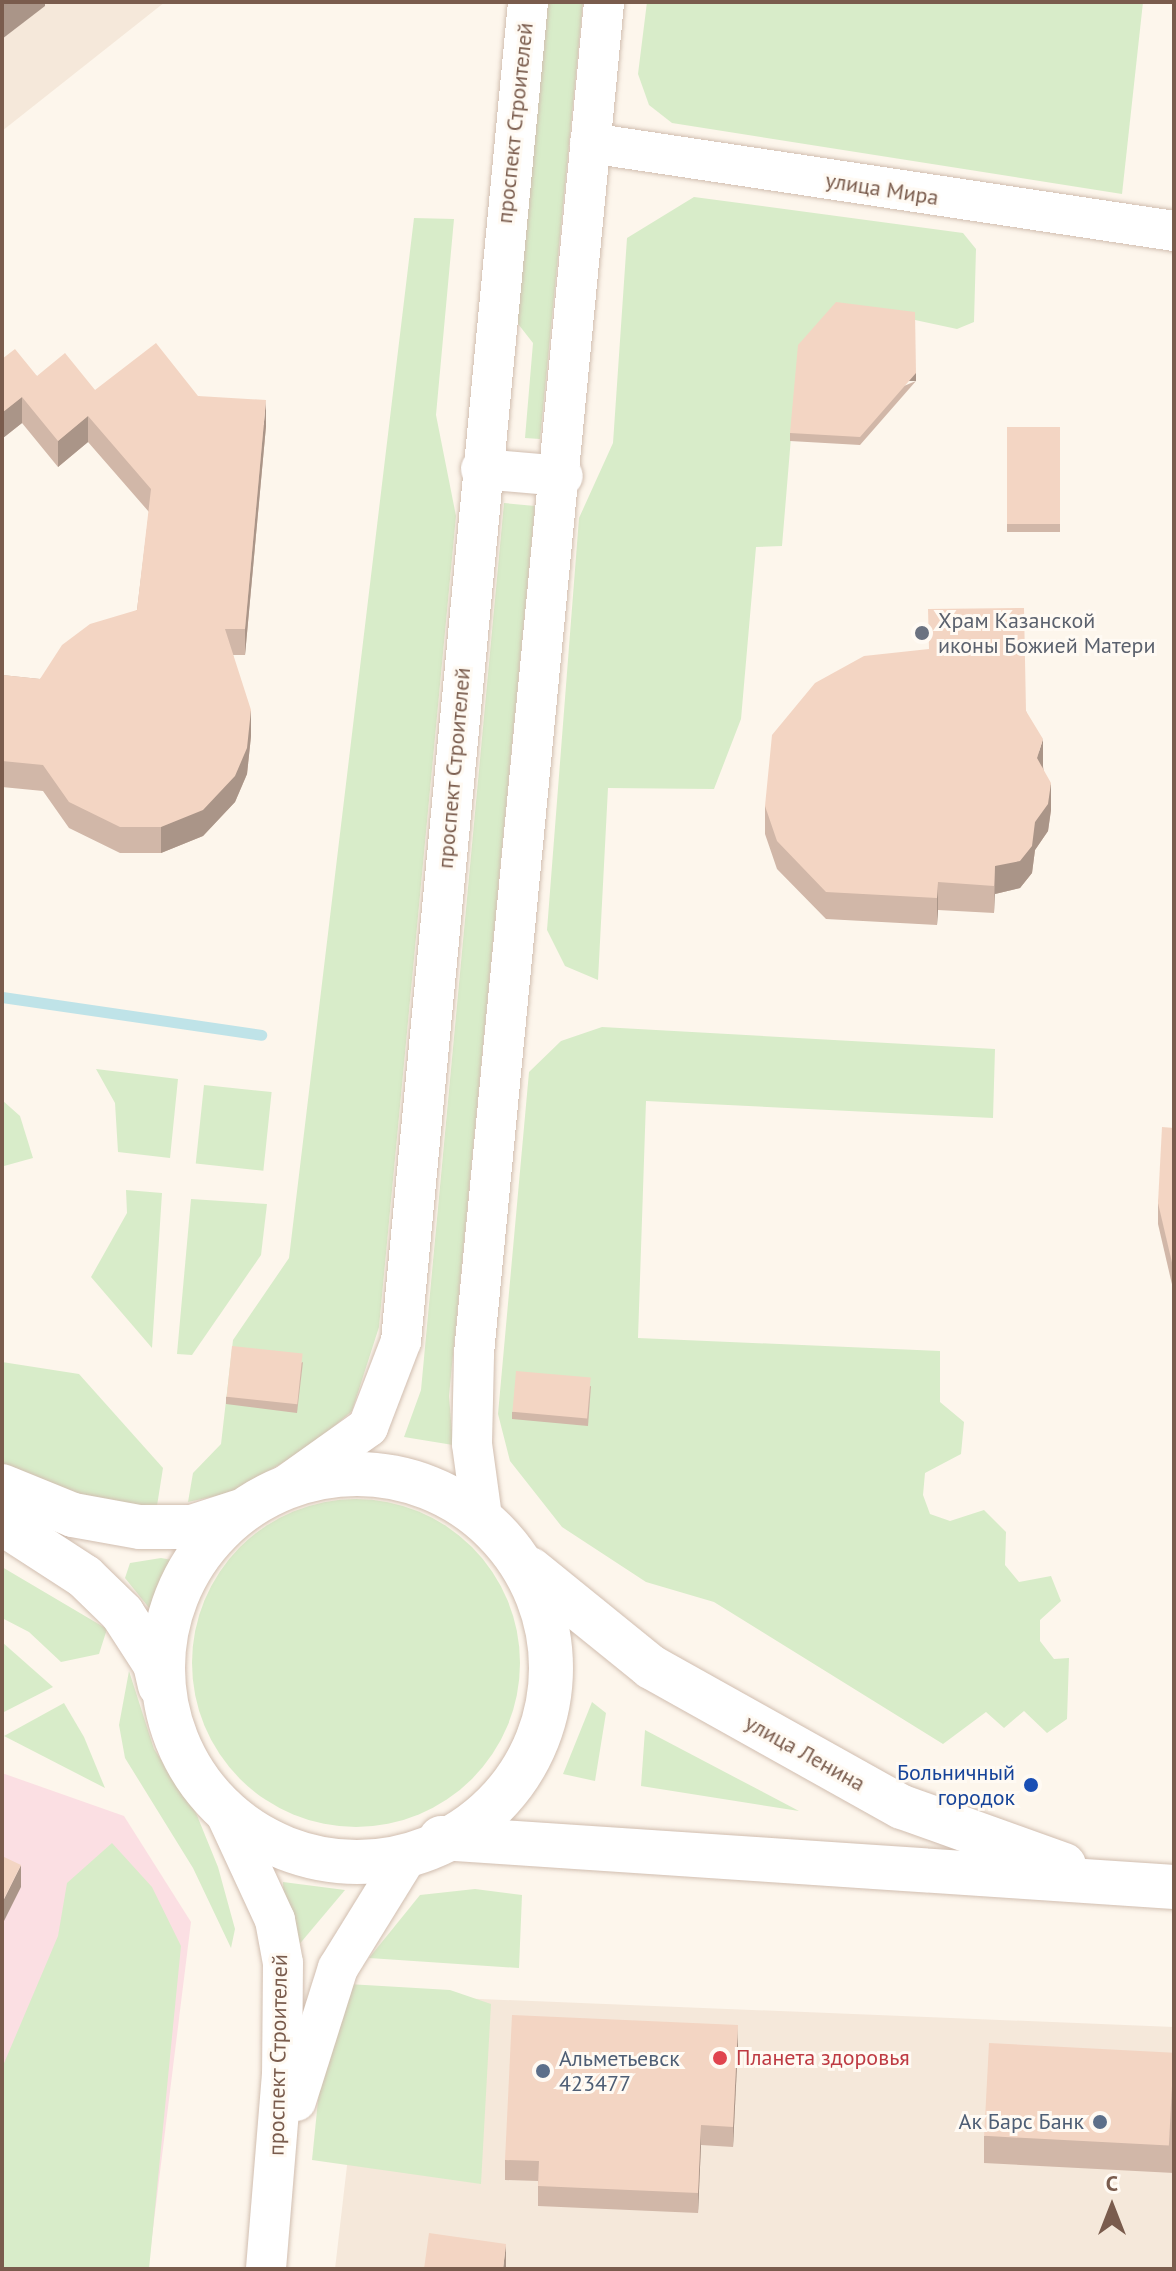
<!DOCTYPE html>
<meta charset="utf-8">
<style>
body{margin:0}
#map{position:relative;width:1176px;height:2271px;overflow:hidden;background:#fdf6ec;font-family:"PT Sans",sans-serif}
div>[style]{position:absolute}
.residential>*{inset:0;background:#f5e8da}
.medical>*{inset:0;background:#fbdfe3}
.green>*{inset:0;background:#d8ecc9;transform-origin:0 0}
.round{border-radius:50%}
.stream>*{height:11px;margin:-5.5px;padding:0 5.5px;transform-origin:5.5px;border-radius:5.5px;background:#bfe3e8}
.roads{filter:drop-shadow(0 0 2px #d1beb0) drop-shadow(0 0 2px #d1beb0)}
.tertiary>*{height:40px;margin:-20px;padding:0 20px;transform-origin:20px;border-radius:20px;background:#fff}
.secondary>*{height:44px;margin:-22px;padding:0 22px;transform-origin:22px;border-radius:22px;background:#fff}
.secondary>.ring{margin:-22px;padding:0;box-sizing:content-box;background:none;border:44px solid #fff;border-radius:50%}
.wall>*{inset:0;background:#d1b7a8;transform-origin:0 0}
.shaded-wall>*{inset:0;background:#aa9588;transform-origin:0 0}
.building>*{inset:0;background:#f3d5c3;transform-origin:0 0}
.dots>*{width:22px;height:22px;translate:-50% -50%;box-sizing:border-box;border:4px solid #fffaf3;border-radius:50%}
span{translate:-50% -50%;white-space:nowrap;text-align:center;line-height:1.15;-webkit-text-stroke:6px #fffaf3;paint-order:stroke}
.street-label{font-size:22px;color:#7a5c4d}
.worship-label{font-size:22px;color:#5b616d}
.left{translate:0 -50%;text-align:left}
.transit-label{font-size:22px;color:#164399}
.right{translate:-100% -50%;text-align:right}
.service-label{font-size:22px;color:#4e5e75}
.health-label{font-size:22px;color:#be3a42}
.frame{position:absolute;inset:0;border:4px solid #7a5c4d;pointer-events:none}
.north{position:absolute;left:1072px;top:2167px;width:80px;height:80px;-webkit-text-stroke:6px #fffaf3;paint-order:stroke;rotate:0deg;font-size:22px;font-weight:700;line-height:32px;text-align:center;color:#7a5c4d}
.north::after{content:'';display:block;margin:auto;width:28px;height:36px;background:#7a5c4d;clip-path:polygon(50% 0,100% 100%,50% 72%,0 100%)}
</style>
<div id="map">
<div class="residential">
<i style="clip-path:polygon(2px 2px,165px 2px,2px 131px)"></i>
<i style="clip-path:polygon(383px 1995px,1174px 2027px,1174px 2269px,335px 2269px,359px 2062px)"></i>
</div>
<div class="medical">
<i style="clip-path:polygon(2px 1773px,124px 1816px,191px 1922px,148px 2269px,2px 2269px)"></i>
</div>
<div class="green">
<i style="clip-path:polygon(548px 2px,583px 2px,540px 439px,525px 438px,533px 343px,515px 320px)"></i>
<i style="clip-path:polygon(647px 2px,1143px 2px,1122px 194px,672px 123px,649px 105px,638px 74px)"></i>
<i style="clip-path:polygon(694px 197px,963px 233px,976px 249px,974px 322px,957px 329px,915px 320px,798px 353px,782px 546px,756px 547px,741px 719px,714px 789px,608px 788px,598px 980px,565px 966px,547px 930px,579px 518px,613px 443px,627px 238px)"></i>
<i style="clip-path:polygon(414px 218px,454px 219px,436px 415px,456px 516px,379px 1327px,352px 1411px,309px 1448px,229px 1493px,188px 1502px,193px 1473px,221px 1444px,233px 1340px,289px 1258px)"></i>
<i style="clip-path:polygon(504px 503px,535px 506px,449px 1396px,453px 1445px,404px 1437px,421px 1390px)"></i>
<i style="clip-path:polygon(602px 1027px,995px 1049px,993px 1118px,646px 1101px,638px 1338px,940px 1351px,940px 1402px,964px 1422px,961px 1454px,925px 1473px,923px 1495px,930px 1514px,950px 1521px,984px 1510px,1006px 1532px,1005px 1565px,1019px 1582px,1051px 1576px,1061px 1601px,1040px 1620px,1040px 1641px,1054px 1659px,1069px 1658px,1067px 1719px,1047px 1733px,1024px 1711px,1004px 1728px,986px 1712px,943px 1744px,714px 1602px,646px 1582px,562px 1527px,510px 1461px,498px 1414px,529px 1072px,561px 1041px)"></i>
<i style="clip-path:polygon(96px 1069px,178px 1079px,170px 1158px,118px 1152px,115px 1103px)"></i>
<i style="left:204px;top:1085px;width:68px;height:79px;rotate:6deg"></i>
<i style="clip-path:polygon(2px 1100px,20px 1116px,33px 1158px,4px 1166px)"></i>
<i style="clip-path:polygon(126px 1190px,162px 1193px,152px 1348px,91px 1277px,127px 1213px)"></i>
<i style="clip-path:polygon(191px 1199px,267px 1204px,261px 1255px,192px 1355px,177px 1354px)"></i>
<i style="clip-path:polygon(2px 1362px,79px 1374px,163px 1468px,156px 1512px,95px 1507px,2px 1467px)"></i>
<i class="round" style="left:192px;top:1499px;width:328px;height:328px"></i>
<i style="clip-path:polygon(161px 1558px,172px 1560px,158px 1606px,150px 1609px,125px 1578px,130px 1563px)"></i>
<i style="clip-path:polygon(2px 1567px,107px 1629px,99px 1654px,61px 1662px,29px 1632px,2px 1618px)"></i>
<i style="clip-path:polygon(2px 1642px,53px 1687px,2px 1713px)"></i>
<i style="clip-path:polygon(129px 1671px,154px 1749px,196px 1813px,218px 1867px,235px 1929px,231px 1948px,193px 1868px,125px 1758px,119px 1725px)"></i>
<i style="clip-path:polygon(592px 1702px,606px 1713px,595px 1781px,563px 1774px)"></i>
<i style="clip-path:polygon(64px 1703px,84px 1737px,105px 1788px,4px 1736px)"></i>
<i style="clip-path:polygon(645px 1730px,799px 1811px,641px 1786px)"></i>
<i style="clip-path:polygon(112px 1843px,152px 1887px,181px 1946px,149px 2269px,2px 2269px,2px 2068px,58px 1936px,67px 1883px)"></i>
<i style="clip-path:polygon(283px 1882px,345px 1890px,297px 1947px,286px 1947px)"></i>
<i style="clip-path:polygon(475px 1889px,522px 1895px,519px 1968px,369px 1958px,420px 1895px)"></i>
<i style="clip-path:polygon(348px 1984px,450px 1990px,491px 2004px,481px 2184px,312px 2160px,324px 2041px)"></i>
</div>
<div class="stream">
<i style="left:2px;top:997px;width:262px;rotate:8.3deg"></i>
</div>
<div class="roads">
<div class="tertiary">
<i style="left:590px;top:143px;width:591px;rotate:8.57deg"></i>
<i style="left:481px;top:469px;width:82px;rotate:4.9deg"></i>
<i style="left:285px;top:1486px;width:102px;rotate:-35.4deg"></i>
<i style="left:368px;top:1427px;width:92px;rotate:-69deg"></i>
<i style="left:401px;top:1341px;width:1345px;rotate:-84.58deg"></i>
<i style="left:482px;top:1517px;width:74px;rotate:-97.8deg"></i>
<i style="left:472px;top:1444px;width:91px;rotate:-88.7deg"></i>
<i style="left:474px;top:1353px;width:1357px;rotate:-84.5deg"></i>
<i style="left:226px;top:1814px;width:117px;rotate:65.2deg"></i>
<i style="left:275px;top:1920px;width:44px;rotate:79.5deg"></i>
<i style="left:283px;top:1963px;width:111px;rotate:90.5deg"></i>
<i style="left:282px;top:2074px;width:196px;rotate:94.7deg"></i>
<i style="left:296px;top:2101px;width:139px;rotate:-72.5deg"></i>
<i style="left:338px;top:1968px;width:129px;rotate:-58.3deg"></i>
</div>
<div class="secondary">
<i class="ring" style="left:163px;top:1474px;width:344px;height:344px"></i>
<i style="left:2px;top:1486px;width:77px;rotate:22.2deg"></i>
<i style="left:73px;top:1515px;width:68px;rotate:10.2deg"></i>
<i style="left:140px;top:1527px;width:52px"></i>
<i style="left:192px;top:1527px;width:48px;rotate:-18.1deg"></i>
<i style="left:2px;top:1523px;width:99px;rotate:33deg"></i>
<i style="left:85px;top:1577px;width:52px;rotate:44.2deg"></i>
<i style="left:122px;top:1613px;width:61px;rotate:57.1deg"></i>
<i style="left:155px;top:1664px;width:22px;rotate:77deg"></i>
<i style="left:530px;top:1569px;width:156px;rotate:39deg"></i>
<i style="left:651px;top:1667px;width:287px;rotate:29.2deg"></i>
<i style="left:902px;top:1807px;width:172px;rotate:19.7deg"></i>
<i style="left:441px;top:1838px;width:735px;rotate:3.82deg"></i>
</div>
</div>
<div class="wall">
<i style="clip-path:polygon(2px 359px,37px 376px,95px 390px,198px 396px,266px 426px,245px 655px,233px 655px,251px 736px,247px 774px,235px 802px,203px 836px,161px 853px,120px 853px,69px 828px,43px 791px,2px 787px,2px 675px,40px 679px,137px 610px,149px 512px,88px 442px,58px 467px,22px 423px,3px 438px,2px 436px)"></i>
<i style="clip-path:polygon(916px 381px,860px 445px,790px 441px,790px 433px)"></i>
<i style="left:1007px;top:427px;width:53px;height:105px"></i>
<i style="clip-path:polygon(1026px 711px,1043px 766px,1051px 810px,1048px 831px,1035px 850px,1032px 873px,1020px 888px,995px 894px,994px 913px,938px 910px,937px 925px,826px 919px,777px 869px,765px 834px,765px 806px)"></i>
<i style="clip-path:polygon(1174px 1128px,1174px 1293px,1158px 1224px,1158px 1203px)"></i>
<i style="clip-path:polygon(303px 1362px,297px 1413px,226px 1404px,226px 1397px)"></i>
<i style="clip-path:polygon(591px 1386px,588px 1426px,512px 1419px,512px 1412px)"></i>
<i style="clip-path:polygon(738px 2045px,733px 2147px,701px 2145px,698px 2213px,538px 2206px,538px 2181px,505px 2180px,505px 2160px)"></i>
<i style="clip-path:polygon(1174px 2052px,1174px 2173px,984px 2163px,984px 2136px)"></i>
</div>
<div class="shaded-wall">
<i style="clip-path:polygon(2px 2px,45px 2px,45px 6px,2px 39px)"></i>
<i style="left:916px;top:373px;width:8px;height:85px;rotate:90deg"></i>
<i style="clip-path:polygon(22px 397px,22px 423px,3px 438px,3px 412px)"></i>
<i style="clip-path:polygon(266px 400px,266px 426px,245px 655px,245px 629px)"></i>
<i style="clip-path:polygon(88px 416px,88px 442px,58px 467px,58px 441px)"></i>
<i style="clip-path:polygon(251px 710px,251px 736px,247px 774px,235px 802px,203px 836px,161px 853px,161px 827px)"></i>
<i style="clip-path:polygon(1043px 739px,1043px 766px,1037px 786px,1037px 758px)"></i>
<i style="clip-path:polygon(1051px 783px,1051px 810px,1048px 831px,1035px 850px,1032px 873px,1020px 888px,995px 894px,994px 913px,995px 866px,1035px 822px)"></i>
<i style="clip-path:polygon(938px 882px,938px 910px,937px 925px,937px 898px)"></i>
<i style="clip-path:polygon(21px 1865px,21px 1887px,2px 1925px,2px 1903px)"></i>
<i style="clip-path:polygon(738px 2025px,738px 2045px,733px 2147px,733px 2127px)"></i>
<i style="clip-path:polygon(701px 2125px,701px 2145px,698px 2213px,698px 2193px)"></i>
<i style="clip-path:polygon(506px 2244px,506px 2269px,503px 2269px)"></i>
</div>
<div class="building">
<i style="clip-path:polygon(836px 302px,915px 312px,916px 373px,860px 437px,790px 433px,798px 345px)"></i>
<i style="clip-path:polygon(156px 343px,198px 396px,266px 400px,245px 629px,225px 629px,251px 710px,247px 748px,235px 776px,203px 810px,161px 827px,120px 827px,69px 802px,43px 765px,2px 761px,2px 675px,40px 679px,62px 645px,90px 624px,137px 610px,151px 489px,88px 416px,58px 441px,22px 397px,3px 412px,2px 410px,2px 359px,15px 349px,37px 376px,65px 353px,95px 390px)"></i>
<i style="left:1007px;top:427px;width:53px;height:97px"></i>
<i style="clip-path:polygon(1024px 608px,1026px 711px,1043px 739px,1037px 758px,1051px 783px,1048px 804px,1035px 822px,1032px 846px,1020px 861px,995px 866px,994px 886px,938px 882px,937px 898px,826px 892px,777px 841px,765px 806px,772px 735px,815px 683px,864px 656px,929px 649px,928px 609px)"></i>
<i style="clip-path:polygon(1162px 1127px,1174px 1128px,1174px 1271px,1158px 1203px)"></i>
<i style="left:232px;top:1346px;width:71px;height:51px;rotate:6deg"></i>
<i style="left:516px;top:1371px;width:75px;height:41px;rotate:5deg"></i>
<i style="clip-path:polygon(2px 1856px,21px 1865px,2px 1903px)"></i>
<i style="clip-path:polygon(512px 2015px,738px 2025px,733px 2127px,701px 2125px,698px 2193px,538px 2186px,539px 2161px,505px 2160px)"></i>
<i style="left:989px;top:2043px;width:185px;height:93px;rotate:3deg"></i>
<i style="clip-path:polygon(429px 2233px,506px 2244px,503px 2269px,424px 2269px)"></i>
</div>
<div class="dots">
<i style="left:922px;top:633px;background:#6b7280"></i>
<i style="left:1031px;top:1785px;background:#1a4fb4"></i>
<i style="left:720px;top:2058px;background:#e0444e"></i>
<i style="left:543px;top:2071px;background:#5c6f8a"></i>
<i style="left:1100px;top:2122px;background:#5c6f8a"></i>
</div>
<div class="street-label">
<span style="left:515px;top:123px;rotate:-84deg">проспект Строителей</span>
<span style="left:882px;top:189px;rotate:9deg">улица Мира</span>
<span style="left:454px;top:768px;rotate:-85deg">проспект Строителей</span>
<span style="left:805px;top:1753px;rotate:29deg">улица Ленина</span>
<span style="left:278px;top:2055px;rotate:-89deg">проспект Строителей</span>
</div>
<div class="worship-label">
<span class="left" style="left:938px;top:633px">Храм Казанской<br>иконы Божией Матери</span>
</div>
<div class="transit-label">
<span class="right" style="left:1015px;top:1785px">Больничный<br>городок</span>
</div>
<div class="service-label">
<span class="left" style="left:559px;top:2071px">Альметьевск<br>423477</span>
<span class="right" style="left:1084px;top:2122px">Ак Барс Банк</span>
</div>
<div class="health-label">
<span class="left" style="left:736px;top:2058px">Планета здоровья</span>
</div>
<div class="frame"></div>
<div class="north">С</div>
</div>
